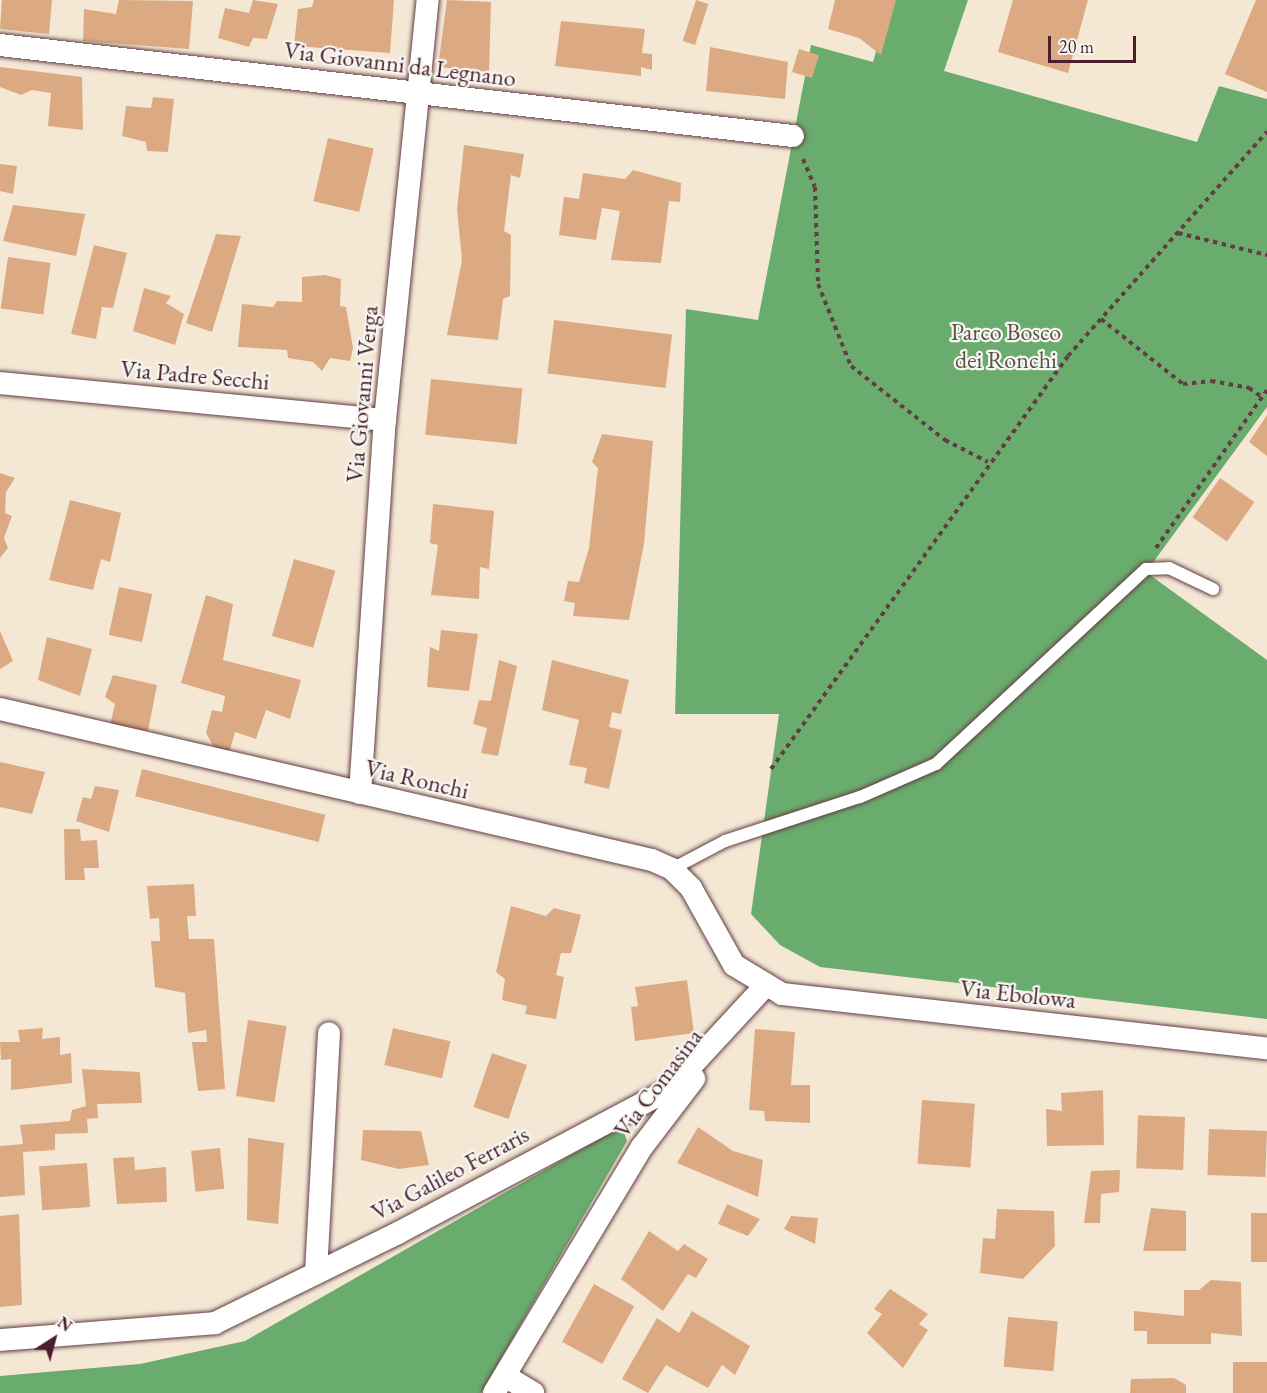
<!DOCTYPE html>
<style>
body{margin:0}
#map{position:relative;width:1267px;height:1393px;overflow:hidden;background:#f4e8d5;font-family:"EB Garamond",serif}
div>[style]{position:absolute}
.forest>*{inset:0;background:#6aac6e}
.building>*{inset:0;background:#dbaa82;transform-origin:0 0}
.path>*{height:4px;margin-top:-2px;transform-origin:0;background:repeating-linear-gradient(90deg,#643d44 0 4.5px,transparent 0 9px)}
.roads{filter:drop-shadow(0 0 2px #643d44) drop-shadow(0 0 2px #643d44)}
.service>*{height:12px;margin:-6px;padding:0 6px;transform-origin:6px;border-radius:6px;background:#fff}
.minor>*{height:22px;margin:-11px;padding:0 11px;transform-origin:11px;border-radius:11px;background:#fff}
span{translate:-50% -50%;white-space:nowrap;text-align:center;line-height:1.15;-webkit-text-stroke:4.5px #f6f6f2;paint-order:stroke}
.street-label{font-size:24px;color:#4a1f2b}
.park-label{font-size:24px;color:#5b5144}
.north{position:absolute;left:24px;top:1309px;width:60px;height:60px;-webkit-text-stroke:4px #f6f6f2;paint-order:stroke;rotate:36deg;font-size:16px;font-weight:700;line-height:24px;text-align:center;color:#4a1f2b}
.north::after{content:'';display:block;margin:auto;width:21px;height:27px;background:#4a1f2b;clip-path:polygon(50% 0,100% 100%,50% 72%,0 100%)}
.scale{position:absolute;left:1048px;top:36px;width:88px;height:27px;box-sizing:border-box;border:3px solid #4a1f2b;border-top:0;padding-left:8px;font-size:18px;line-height:21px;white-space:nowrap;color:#4a1f2b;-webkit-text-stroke:4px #f6f6f2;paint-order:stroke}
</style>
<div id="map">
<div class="forest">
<i style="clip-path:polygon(891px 0,968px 0,944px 71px,1197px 142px,1219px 86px,1267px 99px,1267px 407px,1154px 561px,1150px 575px,1267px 660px,1267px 1019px,820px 967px,780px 945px,751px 914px,779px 714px,675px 714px,686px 309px,758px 320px,811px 45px,873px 62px)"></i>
<i style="clip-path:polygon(622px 1126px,627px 1141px,481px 1393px,0 1393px,0 1376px,140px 1364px,245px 1341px)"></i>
</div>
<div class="building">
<i style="clip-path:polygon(2px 0,52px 0,49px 34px,0 29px)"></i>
<i style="clip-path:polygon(119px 0,193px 1px,189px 49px,83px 41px,84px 9px,116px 14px)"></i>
<i style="clip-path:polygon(253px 0,278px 4px,267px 39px,253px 38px,249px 47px,218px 38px,225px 8px,249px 13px)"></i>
<i style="clip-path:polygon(314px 0,394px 0,390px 53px,294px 46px,298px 9px,312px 7px)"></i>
<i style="clip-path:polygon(447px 0,491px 2px,489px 72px,438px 67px)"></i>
<i style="left:696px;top:0;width:13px;height:43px;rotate:18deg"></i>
<i style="clip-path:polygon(835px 0,896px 0,881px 55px,859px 38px,828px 29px)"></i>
<i style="clip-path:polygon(1013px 0,1088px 0,1068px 73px,998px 52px)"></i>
<i style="clip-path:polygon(1256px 0,1267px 0,1267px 92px,1225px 74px)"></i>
<i style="clip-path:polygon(561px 21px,645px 29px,642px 53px,652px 54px,652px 70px,641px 67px,641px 76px,555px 66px)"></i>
<i style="clip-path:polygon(710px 47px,788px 62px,785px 99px,706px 91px)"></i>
<i style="left:799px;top:49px;width:21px;height:24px;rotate:17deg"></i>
<i style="clip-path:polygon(0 67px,82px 77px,83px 130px,48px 126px,51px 93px,32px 90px,21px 95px,0 87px)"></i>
<i style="clip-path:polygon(153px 97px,174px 99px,168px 152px,147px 151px,146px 142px,122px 136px,126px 106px,151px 108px)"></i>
<i style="left:328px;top:138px;width:47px;height:65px;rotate:13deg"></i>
<i style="clip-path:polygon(464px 145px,524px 154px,520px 178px,511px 175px,504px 231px,511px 235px,510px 296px,503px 299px,498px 340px,447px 335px,462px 260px,457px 209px)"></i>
<i style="clip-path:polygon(0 164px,17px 166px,13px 194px,0 191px)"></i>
<i style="clip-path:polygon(633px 170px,681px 183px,680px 202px,669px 201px,661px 263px,611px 260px,620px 211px,602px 208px,596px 240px,559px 235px,564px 197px,579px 199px,583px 173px,625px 179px)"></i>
<i style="clip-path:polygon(13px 205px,85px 214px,76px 256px,3px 241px)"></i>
<i style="clip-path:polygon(216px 234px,241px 236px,212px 332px,186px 323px)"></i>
<i style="clip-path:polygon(94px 245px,127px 253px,113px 308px,102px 307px,96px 339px,71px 334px)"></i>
<i style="left:8px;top:257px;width:43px;height:52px;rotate:8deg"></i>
<i style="clip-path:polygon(325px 275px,341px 279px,340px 306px,346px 307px,353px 348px,350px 361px,330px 358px,322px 371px,313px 362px,288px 358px,287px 350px,238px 347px,242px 304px,273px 307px,277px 301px,302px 302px,302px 277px)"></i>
<i style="clip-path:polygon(144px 288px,171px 296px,166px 303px,184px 314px,175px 345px,133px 331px)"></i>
<i style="left:554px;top:320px;width:119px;height:54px;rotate:7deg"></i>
<i style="left:431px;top:379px;width:92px;height:56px;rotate:6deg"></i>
<i style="clip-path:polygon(1267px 415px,1267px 456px,1249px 442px)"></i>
<i style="clip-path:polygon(602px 434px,653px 441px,644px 544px,629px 620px,573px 616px,575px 603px,564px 601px,568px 581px,579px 582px,589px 548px,598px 468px,592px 462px)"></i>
<i style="clip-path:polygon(0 473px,15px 478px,6px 492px,5px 513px,12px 516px,4px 538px,8px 548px,0 558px)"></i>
<i style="left:1220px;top:478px;width:42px;height:48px;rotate:35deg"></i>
<i style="clip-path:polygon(70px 500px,121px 513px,110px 562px,101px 559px,93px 590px,49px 580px)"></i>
<i style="clip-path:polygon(433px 504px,494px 511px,489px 569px,480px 567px,479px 599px,431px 595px,438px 545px,430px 543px)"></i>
<i style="left:294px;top:559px;width:43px;height:80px;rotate:16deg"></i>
<i style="left:119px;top:587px;width:34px;height:49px;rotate:12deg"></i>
<i style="clip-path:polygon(206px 595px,233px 604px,223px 660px,301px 680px,290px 719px,266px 710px,256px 739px,235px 732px,229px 753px,214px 747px,206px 733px,212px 710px,222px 712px,225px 696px,181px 683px)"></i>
<i style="clip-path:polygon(441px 630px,478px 634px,469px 691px,427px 687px,430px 647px,439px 651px)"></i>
<i style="clip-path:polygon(0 631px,13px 661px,0 669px)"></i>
<i style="clip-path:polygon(47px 637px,92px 649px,80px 696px,38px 680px)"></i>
<i style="clip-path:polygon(499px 660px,517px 666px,498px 756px,481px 753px,487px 728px,473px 724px,479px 700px,491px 701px)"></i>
<i style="clip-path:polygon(552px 660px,629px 680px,621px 714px,612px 712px,609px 727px,622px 730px,609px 789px,584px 783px,587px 768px,569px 765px,579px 720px,542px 710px)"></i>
<i style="clip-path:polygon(113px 675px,157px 685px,148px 731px,110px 725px,115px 704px,105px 697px)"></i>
<i style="clip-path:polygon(0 762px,45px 772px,32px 814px,0 807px)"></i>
<i style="left:142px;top:769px;width:189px;height:28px;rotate:14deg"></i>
<i style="clip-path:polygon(95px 786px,119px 790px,109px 832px,76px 821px,83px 797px,91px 799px)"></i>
<i style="clip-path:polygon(64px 829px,80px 829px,81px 841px,97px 840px,99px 868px,84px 868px,85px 880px,65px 880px)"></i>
<i style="clip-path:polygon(194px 884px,196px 916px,187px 916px,189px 939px,214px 939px,225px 1089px,198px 1091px,192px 1042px,207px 1042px,206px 1030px,188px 1033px,185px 993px,155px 987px,151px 941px,160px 941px,159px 918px,150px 919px,147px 886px)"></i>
<i style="clip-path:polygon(511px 906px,546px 916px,554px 908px,581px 915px,571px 953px,561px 953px,556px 975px,564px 977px,556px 1019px,525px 1014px,527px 1006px,502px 1000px,505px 979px,496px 972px)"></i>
<i style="clip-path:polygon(687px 980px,694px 1033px,635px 1041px,631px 1007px,638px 1006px,635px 987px)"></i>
<i style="left:248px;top:1020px;width:39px;height:77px;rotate:9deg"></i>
<i style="clip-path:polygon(43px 1028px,42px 1039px,60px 1037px,60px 1055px,71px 1053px,72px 1083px,11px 1090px,11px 1059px,1px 1060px,0 1042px,20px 1042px,18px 1030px)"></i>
<i style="left:393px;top:1028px;width:59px;height:38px;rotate:13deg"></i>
<i style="clip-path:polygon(755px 1029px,795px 1032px,791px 1085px,810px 1085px,810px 1123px,765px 1121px,764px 1111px,749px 1110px)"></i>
<i style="left:492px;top:1053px;width:37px;height:57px;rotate:19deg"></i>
<i style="clip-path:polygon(82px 1069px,140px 1072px,142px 1103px,97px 1104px,98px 1118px,87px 1119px,88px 1133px,55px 1134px,55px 1150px,23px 1152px,25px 1195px,0 1197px,0 1146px,23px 1144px,20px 1125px,70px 1121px,72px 1110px,86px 1106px)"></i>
<i style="clip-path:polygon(1103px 1090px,1104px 1145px,1047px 1146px,1046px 1109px,1062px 1111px,1061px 1093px)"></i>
<i style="left:922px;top:1100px;width:53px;height:64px;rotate:4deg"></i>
<i style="left:1185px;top:1117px;width:53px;height:47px;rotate:92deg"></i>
<i style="clip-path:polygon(698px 1127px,733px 1151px,763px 1160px,758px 1197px,677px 1163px)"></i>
<i style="left:1209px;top:1129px;width:58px;height:46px;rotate:2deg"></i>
<i style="clip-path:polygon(363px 1130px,421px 1131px,429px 1165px,399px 1169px,361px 1160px)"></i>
<i style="clip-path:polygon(248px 1138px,284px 1143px,278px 1224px,247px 1220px)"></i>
<i style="left:220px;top:1148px;width:41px;height:29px;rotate:84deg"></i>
<i style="clip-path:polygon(134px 1157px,135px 1170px,166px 1167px,167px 1202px,117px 1204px,113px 1158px)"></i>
<i style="left:87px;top:1163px;width:44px;height:48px;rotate:86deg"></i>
<i style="clip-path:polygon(1120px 1170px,1119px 1192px,1101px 1194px,1100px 1223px,1084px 1223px,1091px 1171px)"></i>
<i style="clip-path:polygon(727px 1204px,760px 1219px,748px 1236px,718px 1224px)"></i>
<i style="clip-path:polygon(1151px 1208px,1186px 1211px,1186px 1251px,1143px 1251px)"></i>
<i style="clip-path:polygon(997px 1209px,1054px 1211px,1055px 1246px,1023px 1279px,980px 1273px,983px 1238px,995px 1239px)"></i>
<i style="left:1251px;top:1213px;width:16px;height:49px"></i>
<i style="clip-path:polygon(19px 1214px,22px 1305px,0 1307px,0 1216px)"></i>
<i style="clip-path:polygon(791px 1216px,818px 1218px,815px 1244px,784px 1229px)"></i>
<i style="clip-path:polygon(649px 1231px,678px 1251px,684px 1244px,708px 1259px,696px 1278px,688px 1274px,663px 1311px,621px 1279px)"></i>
<i style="clip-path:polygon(1211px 1280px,1241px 1282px,1242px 1336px,1211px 1333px,1211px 1344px,1147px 1344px,1147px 1331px,1134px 1331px,1134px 1311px,1184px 1316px,1184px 1290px,1199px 1290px)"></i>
<i style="left:594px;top:1284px;width:46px;height:66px;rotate:29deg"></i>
<i style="clip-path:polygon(890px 1289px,928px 1314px,919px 1324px,928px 1330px,903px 1368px,867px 1333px,882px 1314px,874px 1309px)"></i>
<i style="clip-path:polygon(692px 1311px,750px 1346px,735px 1375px,722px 1365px,708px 1388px,666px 1365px,648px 1393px,622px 1379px,657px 1318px,679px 1333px)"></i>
<i style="left:1008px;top:1317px;width:50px;height:50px;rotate:5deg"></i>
<i style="left:1233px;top:1362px;width:34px;height:31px"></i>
<i style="clip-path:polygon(1174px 1378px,1186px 1385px,1186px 1393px,1130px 1393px,1131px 1379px)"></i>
</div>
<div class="path">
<i style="left:803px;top:159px;width:30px;rotate:67deg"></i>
<i style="left:815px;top:187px;width:97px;rotate:88.2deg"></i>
<i style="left:818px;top:284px;width:88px;rotate:68.1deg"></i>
<i style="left:851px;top:366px;width:120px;rotate:38.2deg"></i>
<i style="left:945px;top:440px;width:48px;rotate:27.1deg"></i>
<i style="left:1178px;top:233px;width:92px;rotate:13.9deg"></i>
<i style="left:1101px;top:319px;width:105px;rotate:38.4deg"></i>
<i style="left:1183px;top:384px;width:28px;rotate:-6deg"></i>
<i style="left:1211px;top:381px;width:39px;rotate:10deg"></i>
<i style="left:1249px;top:388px;width:16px;rotate:35deg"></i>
<i style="left:1156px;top:548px;width:193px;rotate:-54.9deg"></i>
<i style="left:771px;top:769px;width:509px;rotate:-54.28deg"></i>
<i style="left:1068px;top:356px;width:300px;rotate:-48.4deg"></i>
</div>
<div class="roads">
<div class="service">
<i style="left:672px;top:869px;width:60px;rotate:-27.8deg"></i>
<i style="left:725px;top:841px;width:142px;rotate:-18.1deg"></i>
<i style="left:860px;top:797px;width:83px;rotate:-23.5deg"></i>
<i style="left:936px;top:764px;width:287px;rotate:-42.9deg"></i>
<i style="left:1146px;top:569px;width:23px;rotate:-2deg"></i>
<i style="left:1169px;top:568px;width:49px;rotate:25.5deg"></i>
</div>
<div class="minor">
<i style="left:0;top:45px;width:798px;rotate:6.55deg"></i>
<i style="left:0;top:383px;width:387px;rotate:5.5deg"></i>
<i style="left:0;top:709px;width:669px;rotate:13.04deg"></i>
<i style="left:652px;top:860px;width:22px;rotate:24deg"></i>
<i style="left:672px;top:869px;width:27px;rotate:45deg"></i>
<i style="left:691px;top:888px;width:88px;rotate:60.8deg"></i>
<i style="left:734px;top:965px;width:56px;rotate:31.1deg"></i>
<i style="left:782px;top:994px;width:488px;rotate:6.4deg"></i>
<i style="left:360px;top:793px;width:374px;rotate:-86.2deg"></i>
<i style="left:385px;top:420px;width:422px;rotate:-84.2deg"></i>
<i style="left:316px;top:1273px;width:240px;rotate:-86.9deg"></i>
<i style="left:0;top:1340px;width:216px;rotate:-4.5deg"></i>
<i style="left:215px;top:1323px;width:204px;rotate:-26.2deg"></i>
<i style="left:398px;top:1233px;width:308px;rotate:-27.9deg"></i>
<i style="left:670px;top:1089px;width:139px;rotate:-47.3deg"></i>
<i style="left:505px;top:1376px;width:33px;rotate:31deg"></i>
<i style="left:494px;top:1393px;width:287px;rotate:-59deg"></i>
<i style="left:642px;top:1147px;width:86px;rotate:-52.6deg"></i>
</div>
</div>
<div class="street-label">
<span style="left:400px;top:64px;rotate:7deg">Via Giovanni da Legnano</span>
<span style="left:195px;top:375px;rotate:5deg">Via Padre Secchi</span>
<span style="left:362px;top:394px;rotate:-85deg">Via Giovanni Verga</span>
<span style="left:417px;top:779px;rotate:13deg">Via Ronchi</span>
<span style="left:1018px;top:994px;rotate:6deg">Via Ebolowa</span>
<span style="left:658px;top:1083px;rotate:-53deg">Via Comasina</span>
<span style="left:450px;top:1173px;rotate:-28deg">Via Galileo Ferraris</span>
</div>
<div class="park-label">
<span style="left:1006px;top:346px">Parco Bosco<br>dei Ronchi</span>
</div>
<div class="north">N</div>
<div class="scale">20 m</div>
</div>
